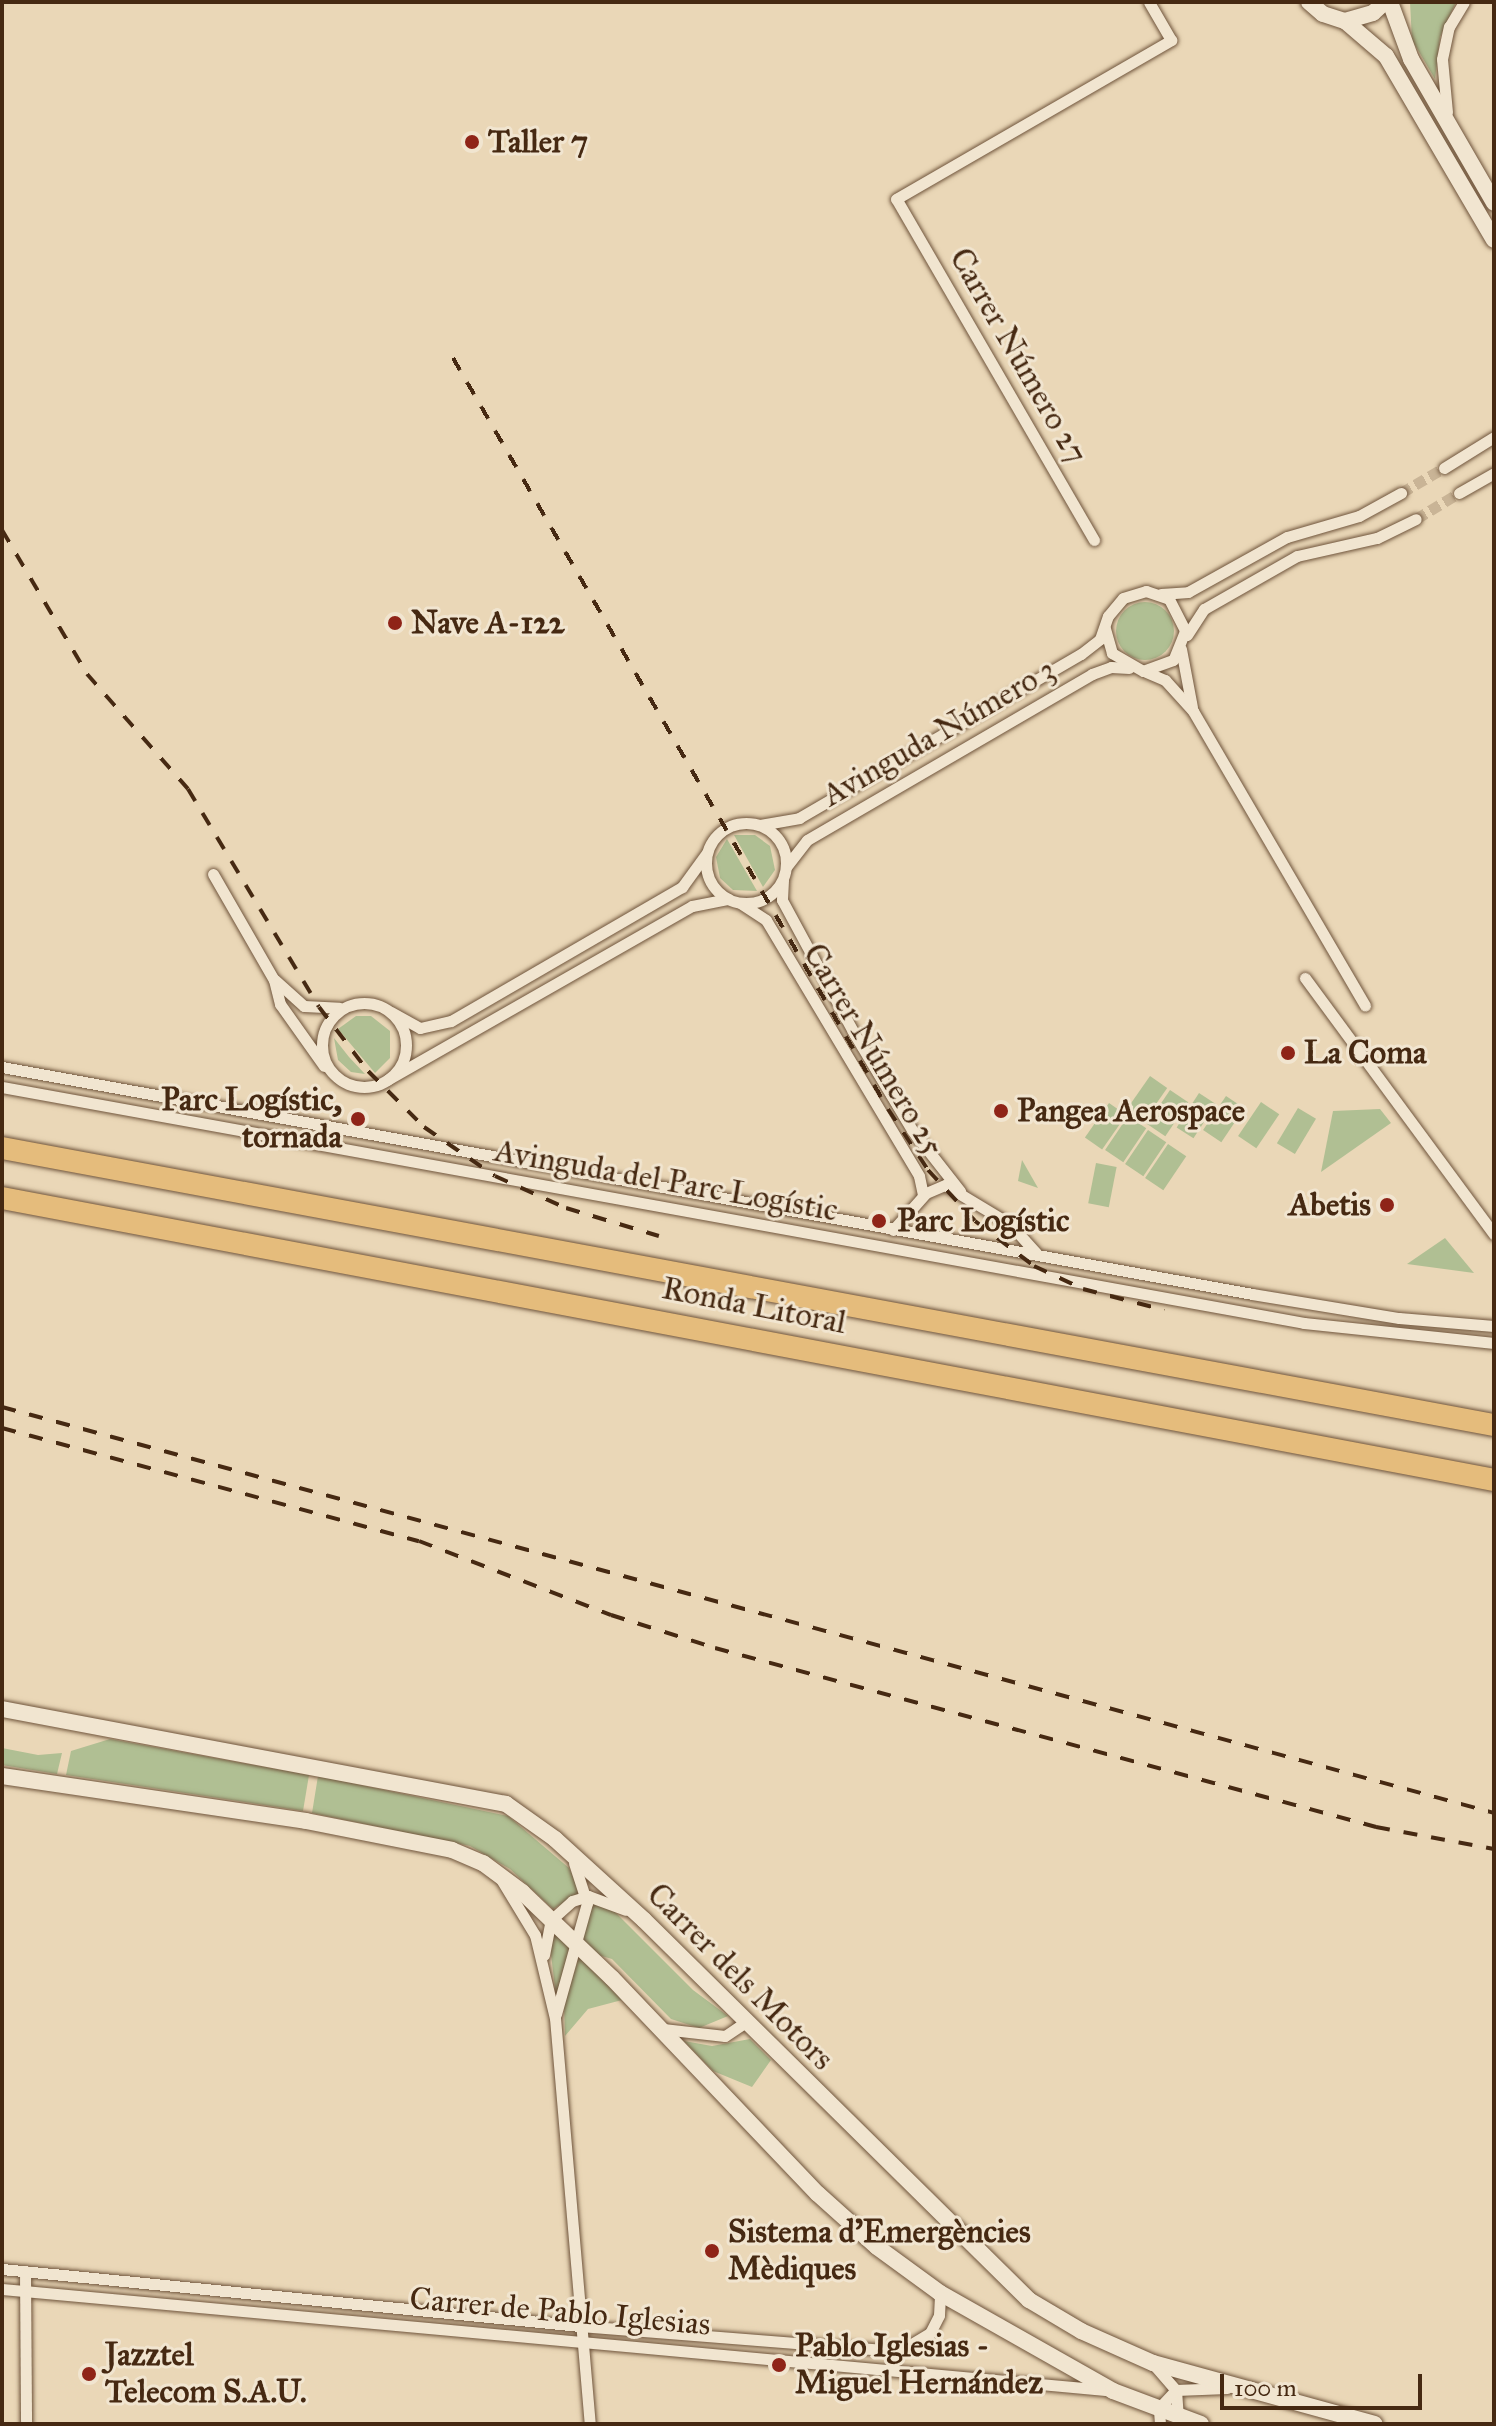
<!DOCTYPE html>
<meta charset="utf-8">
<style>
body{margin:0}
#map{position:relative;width:1496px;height:2426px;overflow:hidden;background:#ead7b7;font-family:"IM FELL Great Primer",serif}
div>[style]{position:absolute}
.green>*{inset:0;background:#b0bf93;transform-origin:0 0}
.round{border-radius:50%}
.street-tunnel>*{height:11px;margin-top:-5.5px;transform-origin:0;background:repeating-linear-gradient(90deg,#c9b496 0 11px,transparent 0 16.5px)}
.roads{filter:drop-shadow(0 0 2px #6f543b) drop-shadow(0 0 2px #6f543b)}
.street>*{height:11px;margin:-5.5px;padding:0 5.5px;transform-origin:5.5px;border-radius:5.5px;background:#f1e5d0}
.street>.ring{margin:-5.5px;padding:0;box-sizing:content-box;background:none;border:11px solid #f1e5d0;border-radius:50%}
.secondary>*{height:16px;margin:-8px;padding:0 8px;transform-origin:8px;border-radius:8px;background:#f1e5d0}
.highway>*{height:22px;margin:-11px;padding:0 11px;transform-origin:11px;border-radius:11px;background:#e5bc7c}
.rail>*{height:4px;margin-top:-2px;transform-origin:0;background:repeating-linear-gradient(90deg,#462912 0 14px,transparent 0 28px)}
.dots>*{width:22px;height:22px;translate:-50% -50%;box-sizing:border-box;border:4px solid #f1e5d0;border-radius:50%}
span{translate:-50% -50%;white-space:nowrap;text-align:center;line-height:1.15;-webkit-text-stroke:6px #f1e5d0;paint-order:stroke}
.poi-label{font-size:32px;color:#462912;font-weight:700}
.left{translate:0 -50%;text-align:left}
.right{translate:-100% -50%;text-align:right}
.street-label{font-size:32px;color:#462912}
.frame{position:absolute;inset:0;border:4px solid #462912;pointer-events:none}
.scale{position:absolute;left:1220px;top:2374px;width:202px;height:36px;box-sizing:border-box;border:4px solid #462912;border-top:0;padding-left:10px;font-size:24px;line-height:28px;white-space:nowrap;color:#462912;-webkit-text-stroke:6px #f1e5d0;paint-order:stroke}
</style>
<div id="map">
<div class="green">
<i style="clip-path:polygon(1410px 2px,1456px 2px,1440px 37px,1435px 79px,1412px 40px)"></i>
<i class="round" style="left:1116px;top:602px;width:58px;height:58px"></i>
<i style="clip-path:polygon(734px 835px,755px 835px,770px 846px,775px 870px,763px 887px)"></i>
<i style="clip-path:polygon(727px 839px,757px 891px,733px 890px,720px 878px,716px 857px)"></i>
<i style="clip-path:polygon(356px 1016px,371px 1016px,390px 1031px,390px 1058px,375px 1073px,338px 1029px)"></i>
<i style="clip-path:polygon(334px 1038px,349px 1057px,365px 1074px,351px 1072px,338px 1060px)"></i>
<i style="left:1150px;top:1076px;width:21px;height:42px;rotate:35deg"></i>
<i style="left:1170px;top:1090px;width:22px;height:41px;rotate:34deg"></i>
<i style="left:1199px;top:1093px;width:20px;height:41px;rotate:33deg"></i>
<i style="left:1226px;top:1096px;width:22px;height:41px;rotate:34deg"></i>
<i style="left:1261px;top:1102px;width:22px;height:41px;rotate:34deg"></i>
<i style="left:1109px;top:1103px;width:21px;height:42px;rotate:35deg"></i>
<i style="left:1298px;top:1108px;width:21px;height:41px;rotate:31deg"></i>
<i style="clip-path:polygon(1380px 1109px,1391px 1123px,1321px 1172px,1333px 1111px)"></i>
<i style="left:1128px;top:1116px;width:22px;height:41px;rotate:34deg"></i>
<i style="left:1148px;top:1130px;width:22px;height:41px;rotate:34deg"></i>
<i style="left:1168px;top:1144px;width:22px;height:41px;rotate:34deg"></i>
<i style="clip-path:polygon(1022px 1160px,1038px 1188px,1018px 1181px)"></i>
<i style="left:1096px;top:1163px;width:21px;height:41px;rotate:11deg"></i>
<i style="clip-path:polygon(1445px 1238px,1474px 1273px,1407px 1264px)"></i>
<i style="clip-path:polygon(110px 1739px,309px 1775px,303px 1811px,66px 1775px,71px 1751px)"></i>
<i style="clip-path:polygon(2px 1748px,38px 1755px,62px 1753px,57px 1774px,2px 1765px)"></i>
<i style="clip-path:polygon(318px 1776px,508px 1816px,569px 1868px,581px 1892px,553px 1909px,510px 1869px,470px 1846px,312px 1813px)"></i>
<i style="clip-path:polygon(592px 1903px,615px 1912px,693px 1990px,728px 2016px,699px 2028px,671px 2019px,612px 1959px,598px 1955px,583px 1939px)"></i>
<i style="clip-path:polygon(554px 1931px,570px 1947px,556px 1996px,550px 1946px)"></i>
<i style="clip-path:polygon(579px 1957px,622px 2000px,588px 2009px,565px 2036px,564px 2005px)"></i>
<i style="clip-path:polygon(750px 2039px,771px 2060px,752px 2087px,713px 2071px,684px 2041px,712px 2046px)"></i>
</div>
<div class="street-tunnel">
<i style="left:1401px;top:493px;width:50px;rotate:-30.2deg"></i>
<i style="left:1416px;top:519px;width:50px;rotate:-31.2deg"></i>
</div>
<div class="roads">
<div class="street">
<i style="left:1447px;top:112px;width:53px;rotate:-95.4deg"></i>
<i style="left:1442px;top:59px;width:33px;rotate:-78deg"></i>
<i style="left:1449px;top:27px;width:29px;rotate:-59deg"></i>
<i style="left:1444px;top:468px;width:59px;rotate:-31.8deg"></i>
<i style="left:1459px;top:493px;width:40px;rotate:-29.7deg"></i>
<i style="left:1094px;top:540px;width:394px;rotate:-120.1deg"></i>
<i style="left:896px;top:199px;width:318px;rotate:-30deg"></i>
<i style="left:1171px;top:40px;width:44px;rotate:-120.1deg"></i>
<i style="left:1161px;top:594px;width:27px;rotate:-4deg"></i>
<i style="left:1188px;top:592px;width:113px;rotate:-29.1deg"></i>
<i style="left:1287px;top:537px;width:75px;rotate:-16.3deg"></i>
<i style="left:1359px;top:516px;width:48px;rotate:-28.7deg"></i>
<i style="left:1187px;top:635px;width:31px;rotate:-57deg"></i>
<i style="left:1204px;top:609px;width:107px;rotate:-29.7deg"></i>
<i style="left:1297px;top:556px;width:82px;rotate:-12.7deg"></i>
<i style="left:1377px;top:538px;width:43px;rotate:-26deg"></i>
<i style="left:1181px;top:649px;width:59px;rotate:79.3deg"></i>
<i style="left:1146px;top:672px;width:21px;rotate:23deg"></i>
<i style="left:1165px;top:680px;width:42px;rotate:47.9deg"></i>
<i style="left:1193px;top:711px;width:341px;rotate:59.7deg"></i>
<i class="ring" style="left:706px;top:823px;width:69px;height:69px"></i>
<i style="left:760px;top:825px;width:40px;rotate:-10deg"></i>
<i style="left:799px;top:818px;width:326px;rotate:-30.2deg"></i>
<i style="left:1081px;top:654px;width:24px;rotate:-38deg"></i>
<i style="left:1100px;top:639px;width:24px;rotate:-71deg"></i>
<i style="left:1108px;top:616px;width:23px;rotate:-50deg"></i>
<i style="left:1123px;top:598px;width:24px;rotate:-17deg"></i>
<i style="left:1146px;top:591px;width:24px;rotate:19deg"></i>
<i style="left:1169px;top:599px;width:36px;rotate:63deg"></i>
<i style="left:1185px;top:631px;width:31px;rotate:112deg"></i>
<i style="left:1173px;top:660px;width:32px;rotate:160deg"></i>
<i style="left:1143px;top:671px;width:36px;rotate:-150deg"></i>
<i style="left:1112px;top:653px;width:26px;rotate:-106deg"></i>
<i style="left:786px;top:867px;width:34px;rotate:-52deg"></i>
<i style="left:807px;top:840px;width:330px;rotate:-30.2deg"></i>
<i style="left:1092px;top:674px;width:20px;rotate:-20deg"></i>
<i style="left:1111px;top:667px;width:18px;rotate:3deg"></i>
<i style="left:213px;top:874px;width:122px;rotate:60.1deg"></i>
<i style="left:274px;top:980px;width:25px;rotate:76deg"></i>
<i style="left:280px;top:1004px;width:76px;rotate:54.6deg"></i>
<i style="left:783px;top:880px;width:20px;rotate:93deg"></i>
<i style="left:782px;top:900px;width:153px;rotate:61.6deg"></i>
<i style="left:855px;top:1035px;width:111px;rotate:59deg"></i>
<i style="left:912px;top:1130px;width:78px;rotate:51.8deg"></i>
<i style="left:740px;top:903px;width:31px;rotate:33deg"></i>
<i style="left:766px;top:920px;width:298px;rotate:59.1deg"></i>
<i style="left:919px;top:1176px;width:19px;rotate:78deg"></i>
<i style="left:1305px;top:978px;width:318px;rotate:53.6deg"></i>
<i style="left:275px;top:980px;width:39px;rotate:42deg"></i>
<i style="left:304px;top:1006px;width:35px;rotate:3deg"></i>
<i class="ring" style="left:322px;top:1003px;width:73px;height:73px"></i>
<i style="left:391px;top:1012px;width:33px;rotate:29deg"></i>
<i style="left:420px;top:1028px;width:32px;rotate:-13deg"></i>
<i style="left:451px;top:1021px;width:267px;rotate:-30.1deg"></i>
<i style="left:682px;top:887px;width:41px;rotate:-54deg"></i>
<i style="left:2px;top:1067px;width:1270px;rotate:10.29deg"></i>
<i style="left:1252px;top:1294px;width:149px;rotate:9.3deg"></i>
<i style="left:1399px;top:1318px;width:95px;rotate:4.8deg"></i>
<i style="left:387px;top:1080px;width:351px;rotate:-29.7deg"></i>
<i style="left:692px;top:906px;width:37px;rotate:-11deg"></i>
<i style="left:2px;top:1087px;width:1323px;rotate:10.27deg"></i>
<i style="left:1304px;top:1323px;width:191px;rotate:6deg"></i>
<i style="left:893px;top:1230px;width:50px;rotate:-48.3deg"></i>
<i style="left:926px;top:1193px;width:21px;rotate:-23deg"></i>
<i style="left:945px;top:1185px;width:76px;rotate:31deg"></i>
<i style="left:1010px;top:1224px;width:39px;rotate:48deg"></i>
<i style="left:502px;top:1881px;width:63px;rotate:58.6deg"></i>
<i style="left:535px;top:1935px;width:85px;rotate:76.5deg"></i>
<i style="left:555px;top:2018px;width:408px;rotate:85.1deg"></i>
<i style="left:544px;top:1955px;width:36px;rotate:-79deg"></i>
<i style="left:551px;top:1920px;width:28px;rotate:-42deg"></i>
<i style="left:572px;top:1901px;width:17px;rotate:-17deg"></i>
<i style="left:588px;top:1896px;width:40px;rotate:20.2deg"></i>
<i style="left:556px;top:2014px;width:115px;rotate:-74.4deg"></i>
<i style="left:587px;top:1903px;width:42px;rotate:-108deg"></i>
<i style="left:663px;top:2029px;width:62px;rotate:6.4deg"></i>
<i style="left:725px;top:2036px;width:27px;rotate:-34deg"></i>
<i style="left:2px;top:2269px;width:581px;rotate:5.63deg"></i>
<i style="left:580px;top:2326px;width:321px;rotate:4.5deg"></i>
<i style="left:900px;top:2351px;width:35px;rotate:-31deg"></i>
<i style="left:930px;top:2333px;width:20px;rotate:-63deg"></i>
<i style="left:939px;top:2315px;width:22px;rotate:-87deg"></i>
<i style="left:25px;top:2271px;width:153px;rotate:89.6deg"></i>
<i style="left:2px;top:2289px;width:1108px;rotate:5.23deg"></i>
<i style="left:1154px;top:2365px;width:33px;rotate:49deg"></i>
<i style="left:1176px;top:2390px;width:29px;rotate:86deg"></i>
<i style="left:1160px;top:2424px;width:16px;rotate:-94deg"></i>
<i style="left:1159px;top:2408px;width:25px;rotate:-47deg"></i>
<i style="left:1176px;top:2390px;width:51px;rotate:-2.2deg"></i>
</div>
<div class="secondary">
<i style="left:1309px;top:2px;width:18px;rotate:41deg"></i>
<i style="left:1323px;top:14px;width:23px;rotate:18deg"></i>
<i style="left:1345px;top:21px;width:29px;rotate:-16deg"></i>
<i style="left:1373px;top:13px;width:16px;rotate:-43deg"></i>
<i style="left:1390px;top:2px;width:61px;rotate:69.8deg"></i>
<i style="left:1411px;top:59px;width:166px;rotate:60deg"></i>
<i style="left:1345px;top:21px;width:54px;rotate:40.5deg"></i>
<i style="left:1386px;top:56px;width:213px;rotate:59.6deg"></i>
<i style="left:2px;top:1709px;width:513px;rotate:10.67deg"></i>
<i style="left:506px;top:1804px;width:60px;rotate:35.5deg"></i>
<i style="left:555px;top:1839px;width:120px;rotate:42.3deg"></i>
<i style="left:644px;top:1920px;width:541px;rotate:44.63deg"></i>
<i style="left:1029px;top:2300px;width:61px;rotate:30.8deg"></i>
<i style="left:1081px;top:2331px;width:79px;rotate:24deg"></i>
<i style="left:1153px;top:2363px;width:230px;rotate:15.4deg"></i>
<i style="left:2px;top:1776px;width:307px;rotate:8.4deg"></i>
<i style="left:306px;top:1821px;width:149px;rotate:11.2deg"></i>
<i style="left:452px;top:1850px;width:34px;rotate:23deg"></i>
<i style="left:483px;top:1863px;width:49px;rotate:36.6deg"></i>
<i style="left:522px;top:1892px;width:124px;rotate:43.7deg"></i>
<i style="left:612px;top:1978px;width:298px;rotate:46.4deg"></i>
<i style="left:818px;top:2194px;width:79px;rotate:41.9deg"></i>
<i style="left:877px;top:2247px;width:78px;rotate:36.1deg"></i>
<i style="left:940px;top:2293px;width:199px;rotate:29.5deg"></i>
<i style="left:1113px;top:2391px;width:94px;rotate:20.6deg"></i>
</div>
<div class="highway">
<i style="left:2px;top:1148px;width:1517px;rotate:10.52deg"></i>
<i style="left:2px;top:1198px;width:1518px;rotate:10.7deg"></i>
</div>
</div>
<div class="rail">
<i style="left:453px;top:358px;width:868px;rotate:59.92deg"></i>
<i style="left:888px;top:1109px;width:73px;rotate:56.7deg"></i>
<i style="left:928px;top:1170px;width:69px;rotate:47.3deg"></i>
<i style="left:975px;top:1221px;width:74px;rotate:37.3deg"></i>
<i style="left:1034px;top:1266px;width:54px;rotate:25.1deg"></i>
<i style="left:1083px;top:1289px;width:84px;rotate:14.5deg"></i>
<i style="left:2px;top:530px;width:167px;rotate:59.4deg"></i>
<i style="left:87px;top:674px;width:153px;rotate:48.7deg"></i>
<i style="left:188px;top:789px;width:254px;rotate:59deg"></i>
<i style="left:319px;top:1007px;width:81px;rotate:52.6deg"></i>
<i style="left:368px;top:1071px;width:79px;rotate:45deg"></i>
<i style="left:424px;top:1127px;width:86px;rotate:34.6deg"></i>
<i style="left:495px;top:1176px;width:78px;rotate:24.3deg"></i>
<i style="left:566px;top:1208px;width:97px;rotate:16.8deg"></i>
<i style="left:2px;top:1407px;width:1546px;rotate:15.22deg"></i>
<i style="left:2px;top:1428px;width:432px;rotate:15.2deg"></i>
<i style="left:419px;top:1541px;width:206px;rotate:21.1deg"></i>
<i style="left:611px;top:1615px;width:109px;rotate:17.6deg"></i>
<i style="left:715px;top:1648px;width:685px;rotate:15.15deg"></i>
<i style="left:1376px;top:1827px;width:120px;rotate:10.6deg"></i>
</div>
<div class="dots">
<i style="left:472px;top:142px;background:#8f2418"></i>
<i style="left:395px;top:623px;background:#8f2418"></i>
<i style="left:1288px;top:1053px;background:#8f2418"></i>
<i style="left:1001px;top:1111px;background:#8f2418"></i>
<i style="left:358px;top:1119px;background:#8f2418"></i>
<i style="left:1387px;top:1205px;background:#8f2418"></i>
<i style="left:879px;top:1221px;background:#8f2418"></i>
<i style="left:712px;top:2251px;background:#8f2418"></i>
<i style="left:779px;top:2365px;background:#8f2418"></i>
<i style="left:89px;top:2374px;background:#8f2418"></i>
</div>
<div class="poi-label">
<span class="left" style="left:488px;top:142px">Taller 7</span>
<span class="left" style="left:411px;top:623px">Nave A-122</span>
<span class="left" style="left:1304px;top:1053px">La Coma</span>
<span class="right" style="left:342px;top:1119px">Parc Logístic,<br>tornada</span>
<span class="left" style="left:1017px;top:1111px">Pangea Aerospace</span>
<span class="right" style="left:1371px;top:1205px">Abetis</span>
<span class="left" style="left:897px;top:1221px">Parc Logístic</span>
<span class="left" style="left:728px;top:2251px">Sistema d'Emergències<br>Mèdiques</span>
<span class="left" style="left:795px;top:2365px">Pablo Iglesias -<br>Miguel Hernández</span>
<span class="left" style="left:105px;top:2374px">Jazztel<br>Telecom S.A.U.</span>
</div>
<div class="street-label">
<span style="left:1018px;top:356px;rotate:60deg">Carrer Número 27</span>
<span style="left:939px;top:733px;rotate:-30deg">Avinguda Número 3</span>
<span style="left:873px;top:1050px;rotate:59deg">Carrer Número 25</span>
<span style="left:666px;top:1181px;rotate:10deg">Avinguda del Parc Logístic</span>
<span style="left:754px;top:1306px;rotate:11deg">Ronda Litoral</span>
<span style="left:740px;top:1977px;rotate:45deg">Carrer dels Motors</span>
<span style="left:560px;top:2312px;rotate:5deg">Carrer de Pablo Iglesias</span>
</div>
<div class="frame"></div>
<div class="scale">100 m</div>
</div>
